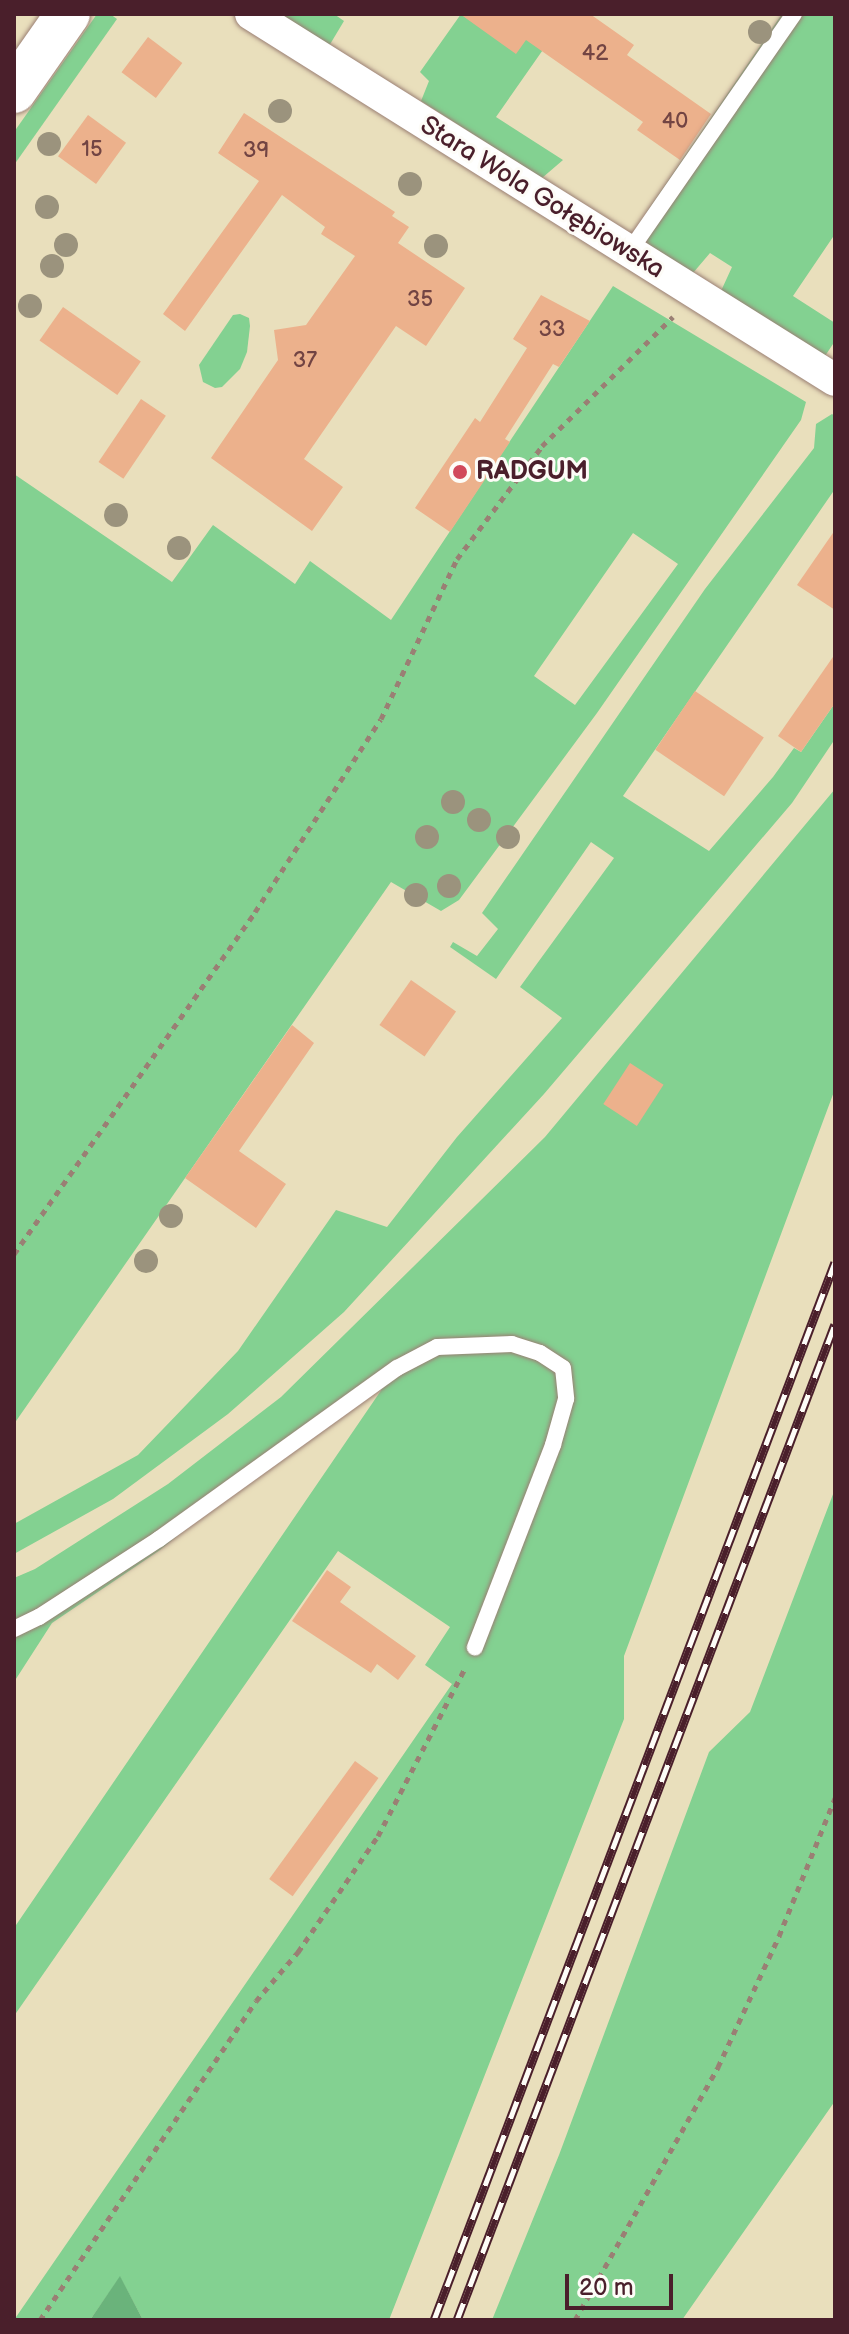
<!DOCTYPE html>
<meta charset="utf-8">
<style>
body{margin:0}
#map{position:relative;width:849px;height:2334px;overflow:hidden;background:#e9dfbc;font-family:"Balsamiq Sans",sans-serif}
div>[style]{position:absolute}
.green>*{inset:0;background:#83d191}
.forest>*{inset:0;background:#6ab37b}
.building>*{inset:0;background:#ecb18c;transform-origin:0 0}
.path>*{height:5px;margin-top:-2.5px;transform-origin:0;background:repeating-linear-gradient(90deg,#9a7f74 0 6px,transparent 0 12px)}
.roads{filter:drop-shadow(0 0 2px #9a7f74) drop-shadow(0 0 2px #9a7f74)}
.lane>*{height:16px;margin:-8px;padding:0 8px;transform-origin:8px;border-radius:8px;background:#fff}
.street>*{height:32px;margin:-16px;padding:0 16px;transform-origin:16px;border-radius:16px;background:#fff}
.secondary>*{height:44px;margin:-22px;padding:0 22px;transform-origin:22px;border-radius:22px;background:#fff}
.rail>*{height:9px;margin-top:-4.5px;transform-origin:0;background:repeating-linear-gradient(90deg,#fdfcf7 0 18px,#4a1f2b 0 36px);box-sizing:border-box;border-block:2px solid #4a1f2b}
.trees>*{width:24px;height:24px;margin:-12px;border-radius:50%;background:#9b937d}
.dots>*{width:22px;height:22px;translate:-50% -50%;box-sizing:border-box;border:4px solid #fdfcf7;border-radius:50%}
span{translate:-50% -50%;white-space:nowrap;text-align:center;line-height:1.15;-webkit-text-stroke:6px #fdfcf7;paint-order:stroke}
.number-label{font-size:22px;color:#724443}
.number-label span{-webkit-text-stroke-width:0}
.street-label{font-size:26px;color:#4a1f2b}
.poi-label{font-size:26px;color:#4a1f2b;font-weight:700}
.left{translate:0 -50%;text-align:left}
.frame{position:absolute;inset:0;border:16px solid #4a1f2b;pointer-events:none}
.scale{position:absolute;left:565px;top:2274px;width:108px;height:36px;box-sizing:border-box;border:4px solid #4a1f2b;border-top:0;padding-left:10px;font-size:24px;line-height:28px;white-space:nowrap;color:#4a1f2b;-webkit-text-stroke:6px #fdfcf7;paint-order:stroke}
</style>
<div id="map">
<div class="green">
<i style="clip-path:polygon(97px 14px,110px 14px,117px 19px,14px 165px,14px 132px)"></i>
<i style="clip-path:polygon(278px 14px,334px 14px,344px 21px,329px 46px)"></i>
<i style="clip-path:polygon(461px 14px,568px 14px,496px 117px,563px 160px,542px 178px,421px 101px,429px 81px,420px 72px)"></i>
<i style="clip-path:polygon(782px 14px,835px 14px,835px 234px,793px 296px,835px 323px,835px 341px,825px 356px,721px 291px,732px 267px,710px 253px,693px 273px,645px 242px,646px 213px)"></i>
<i style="clip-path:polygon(evenodd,613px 286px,806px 402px,801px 420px,597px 713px,459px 900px,441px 911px,391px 882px,14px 1424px,14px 474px,172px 582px,213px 525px,295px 584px,310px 561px,391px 620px,613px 286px,633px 533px,678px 564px,575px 705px,534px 676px,633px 533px)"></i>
<i style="clip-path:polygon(240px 314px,249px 318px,250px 326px,247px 352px,240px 369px,222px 387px,215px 388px,203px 382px,199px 365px,233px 315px)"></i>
<i style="clip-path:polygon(832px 414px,835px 416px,835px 489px,623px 796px,709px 851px,773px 777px,794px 748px,801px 752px,835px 703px,835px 739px,792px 803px,544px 1094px,344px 1312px,228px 1414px,113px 1499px,14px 1554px,14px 1524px,138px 1455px,238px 1351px,336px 1210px,387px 1227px,457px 1137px,562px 1018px,520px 987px,614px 858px,591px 842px,496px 979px,450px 947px,453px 942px,477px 956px,498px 929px,482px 913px,705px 589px,814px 448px,816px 424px)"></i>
<i style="clip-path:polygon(835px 789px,835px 1089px,624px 1656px,624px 1719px,389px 2320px,143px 2320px,120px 2277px,90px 2320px,14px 2320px,452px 1684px,425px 1665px,450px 1627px,338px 1551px,14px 2016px,14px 1928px,382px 1389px,294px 1442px,160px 1550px,52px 1623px,14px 1682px,14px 1578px,35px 1569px,168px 1484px,281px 1397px,545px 1137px)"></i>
<i style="clip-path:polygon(835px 1489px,835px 2101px,682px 2320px,492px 2320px,559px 2155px,709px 1752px,750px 1712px)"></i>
</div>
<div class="forest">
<i style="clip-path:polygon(120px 2276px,143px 2320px,90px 2320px)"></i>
</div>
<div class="building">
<i style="clip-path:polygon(460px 14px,590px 14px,634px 45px,627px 55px,711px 114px,680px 160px,637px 130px,643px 122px,526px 40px,516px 54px)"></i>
<i style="left:148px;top:37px;width:43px;height:44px;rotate:37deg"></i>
<i style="clip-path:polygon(244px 113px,395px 212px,392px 216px,409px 227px,398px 243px,465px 288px,426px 346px,396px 326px,304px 459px,343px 487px,312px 531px,211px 458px,278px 360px,274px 330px,306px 325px,355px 256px,321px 234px,325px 227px,282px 195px,185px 331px,163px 314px,259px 181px,218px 153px)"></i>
<i style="left:88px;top:115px;width:47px;height:51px;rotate:36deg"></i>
<i style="clip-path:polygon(541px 295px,590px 321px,559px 367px,553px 364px,505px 439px,510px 442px,450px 532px,415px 508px,475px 418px,480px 422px,527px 348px,513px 339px)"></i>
<i style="left:63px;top:307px;width:95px;height:41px;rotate:35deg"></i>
<i style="left:141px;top:399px;width:30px;height:76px;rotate:34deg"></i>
<i style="clip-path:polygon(835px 530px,835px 610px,797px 585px)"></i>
<i style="clip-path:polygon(835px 654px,835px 703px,801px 752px,778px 736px)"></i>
<i style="left:695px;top:691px;width:83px;height:71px;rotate:34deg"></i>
<i style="left:411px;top:980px;width:55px;height:55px;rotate:35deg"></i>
<i style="clip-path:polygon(292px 1025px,314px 1043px,239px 1151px,286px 1184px,256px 1228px,185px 1178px)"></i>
<i style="left:630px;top:1063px;width:40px;height:49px;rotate:33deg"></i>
<i style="clip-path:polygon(327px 1570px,351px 1587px,340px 1602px,416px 1656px,398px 1680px,377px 1664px,371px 1673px,292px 1621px)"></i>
<i style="left:355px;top:1761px;width:29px;height:146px;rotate:36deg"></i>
</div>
<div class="path">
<i style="left:14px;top:1254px;width:418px;rotate:-54.8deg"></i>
<i style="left:255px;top:912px;width:230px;rotate:-56.9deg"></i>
<i style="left:381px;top:719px;width:177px;rotate:-64.6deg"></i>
<i style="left:457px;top:559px;width:141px;rotate:-53deg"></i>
<i style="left:542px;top:446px;width:184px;rotate:-44.6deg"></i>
<i style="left:40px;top:2320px;width:385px;rotate:-55.9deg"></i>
<i style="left:256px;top:2001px;width:65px;rotate:-49.4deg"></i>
<i style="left:298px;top:1952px;width:141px;rotate:-55.4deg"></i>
<i style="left:378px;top:1836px;width:187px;rotate:-62.6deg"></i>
<i style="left:575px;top:2320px;width:291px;rotate:-60.5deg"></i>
<i style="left:718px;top:2067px;width:145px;rotate:-65deg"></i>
<i style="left:779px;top:1936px;width:149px;rotate:-67.9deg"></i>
</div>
<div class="roads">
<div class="lane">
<i style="left:629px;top:252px;width:290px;rotate:-55.3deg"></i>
<i style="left:14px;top:1629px;width:28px;rotate:-26deg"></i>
<i style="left:39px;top:1617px;width:143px;rotate:-33deg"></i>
<i style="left:159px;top:1539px;width:293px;rotate:-35.7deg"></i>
<i style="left:397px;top:1368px;width:45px;rotate:-27.7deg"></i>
<i style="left:437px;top:1347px;width:75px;rotate:-2.3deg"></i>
<i style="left:512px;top:1344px;width:29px;rotate:18deg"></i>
<i style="left:540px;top:1353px;width:27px;rotate:33deg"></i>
<i style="left:563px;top:1368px;width:31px;rotate:84deg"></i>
<i style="left:566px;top:1399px;width:48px;rotate:105.8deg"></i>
<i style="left:553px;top:1445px;width:217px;rotate:111.1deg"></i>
</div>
<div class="street">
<i style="left:251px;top:14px;width:689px;rotate:32.08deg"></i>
</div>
<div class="secondary">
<i style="left:14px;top:91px;width:94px;rotate:-55deg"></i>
</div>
</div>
<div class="rail">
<i style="left:434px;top:2320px;width:1131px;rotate:-69.24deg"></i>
<i style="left:457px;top:2320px;width:1065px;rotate:-69.22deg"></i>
</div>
<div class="trees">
<i style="left:760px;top:32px"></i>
<i style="left:280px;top:111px"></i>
<i style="left:49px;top:144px"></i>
<i style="left:410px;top:184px"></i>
<i style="left:47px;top:207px"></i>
<i style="left:66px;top:245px"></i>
<i style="left:436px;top:246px"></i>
<i style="left:52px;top:266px"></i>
<i style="left:30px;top:306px"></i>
<i style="left:116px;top:515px"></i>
<i style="left:179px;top:548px"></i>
<i style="left:453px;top:802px"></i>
<i style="left:479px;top:820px"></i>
<i style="left:427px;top:837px"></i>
<i style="left:508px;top:837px"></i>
<i style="left:449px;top:886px"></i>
<i style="left:416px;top:895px"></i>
<i style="left:171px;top:1216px"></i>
<i style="left:146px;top:1261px"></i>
</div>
<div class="dots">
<i style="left:460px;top:472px;background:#d1495b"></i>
</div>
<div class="number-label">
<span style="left:595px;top:54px">42</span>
<span style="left:675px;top:122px">40</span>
<span style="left:92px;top:150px">15</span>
<span style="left:256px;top:151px">39</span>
<span style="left:420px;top:300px">35</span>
<span style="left:552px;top:330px">33</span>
<span style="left:305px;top:361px">37</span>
</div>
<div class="street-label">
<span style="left:542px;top:198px;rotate:32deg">Stara Wola Gołębiowska</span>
</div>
<div class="poi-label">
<span class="left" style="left:476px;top:472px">RADGUM</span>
</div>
<div class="frame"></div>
<div class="scale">20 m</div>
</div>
